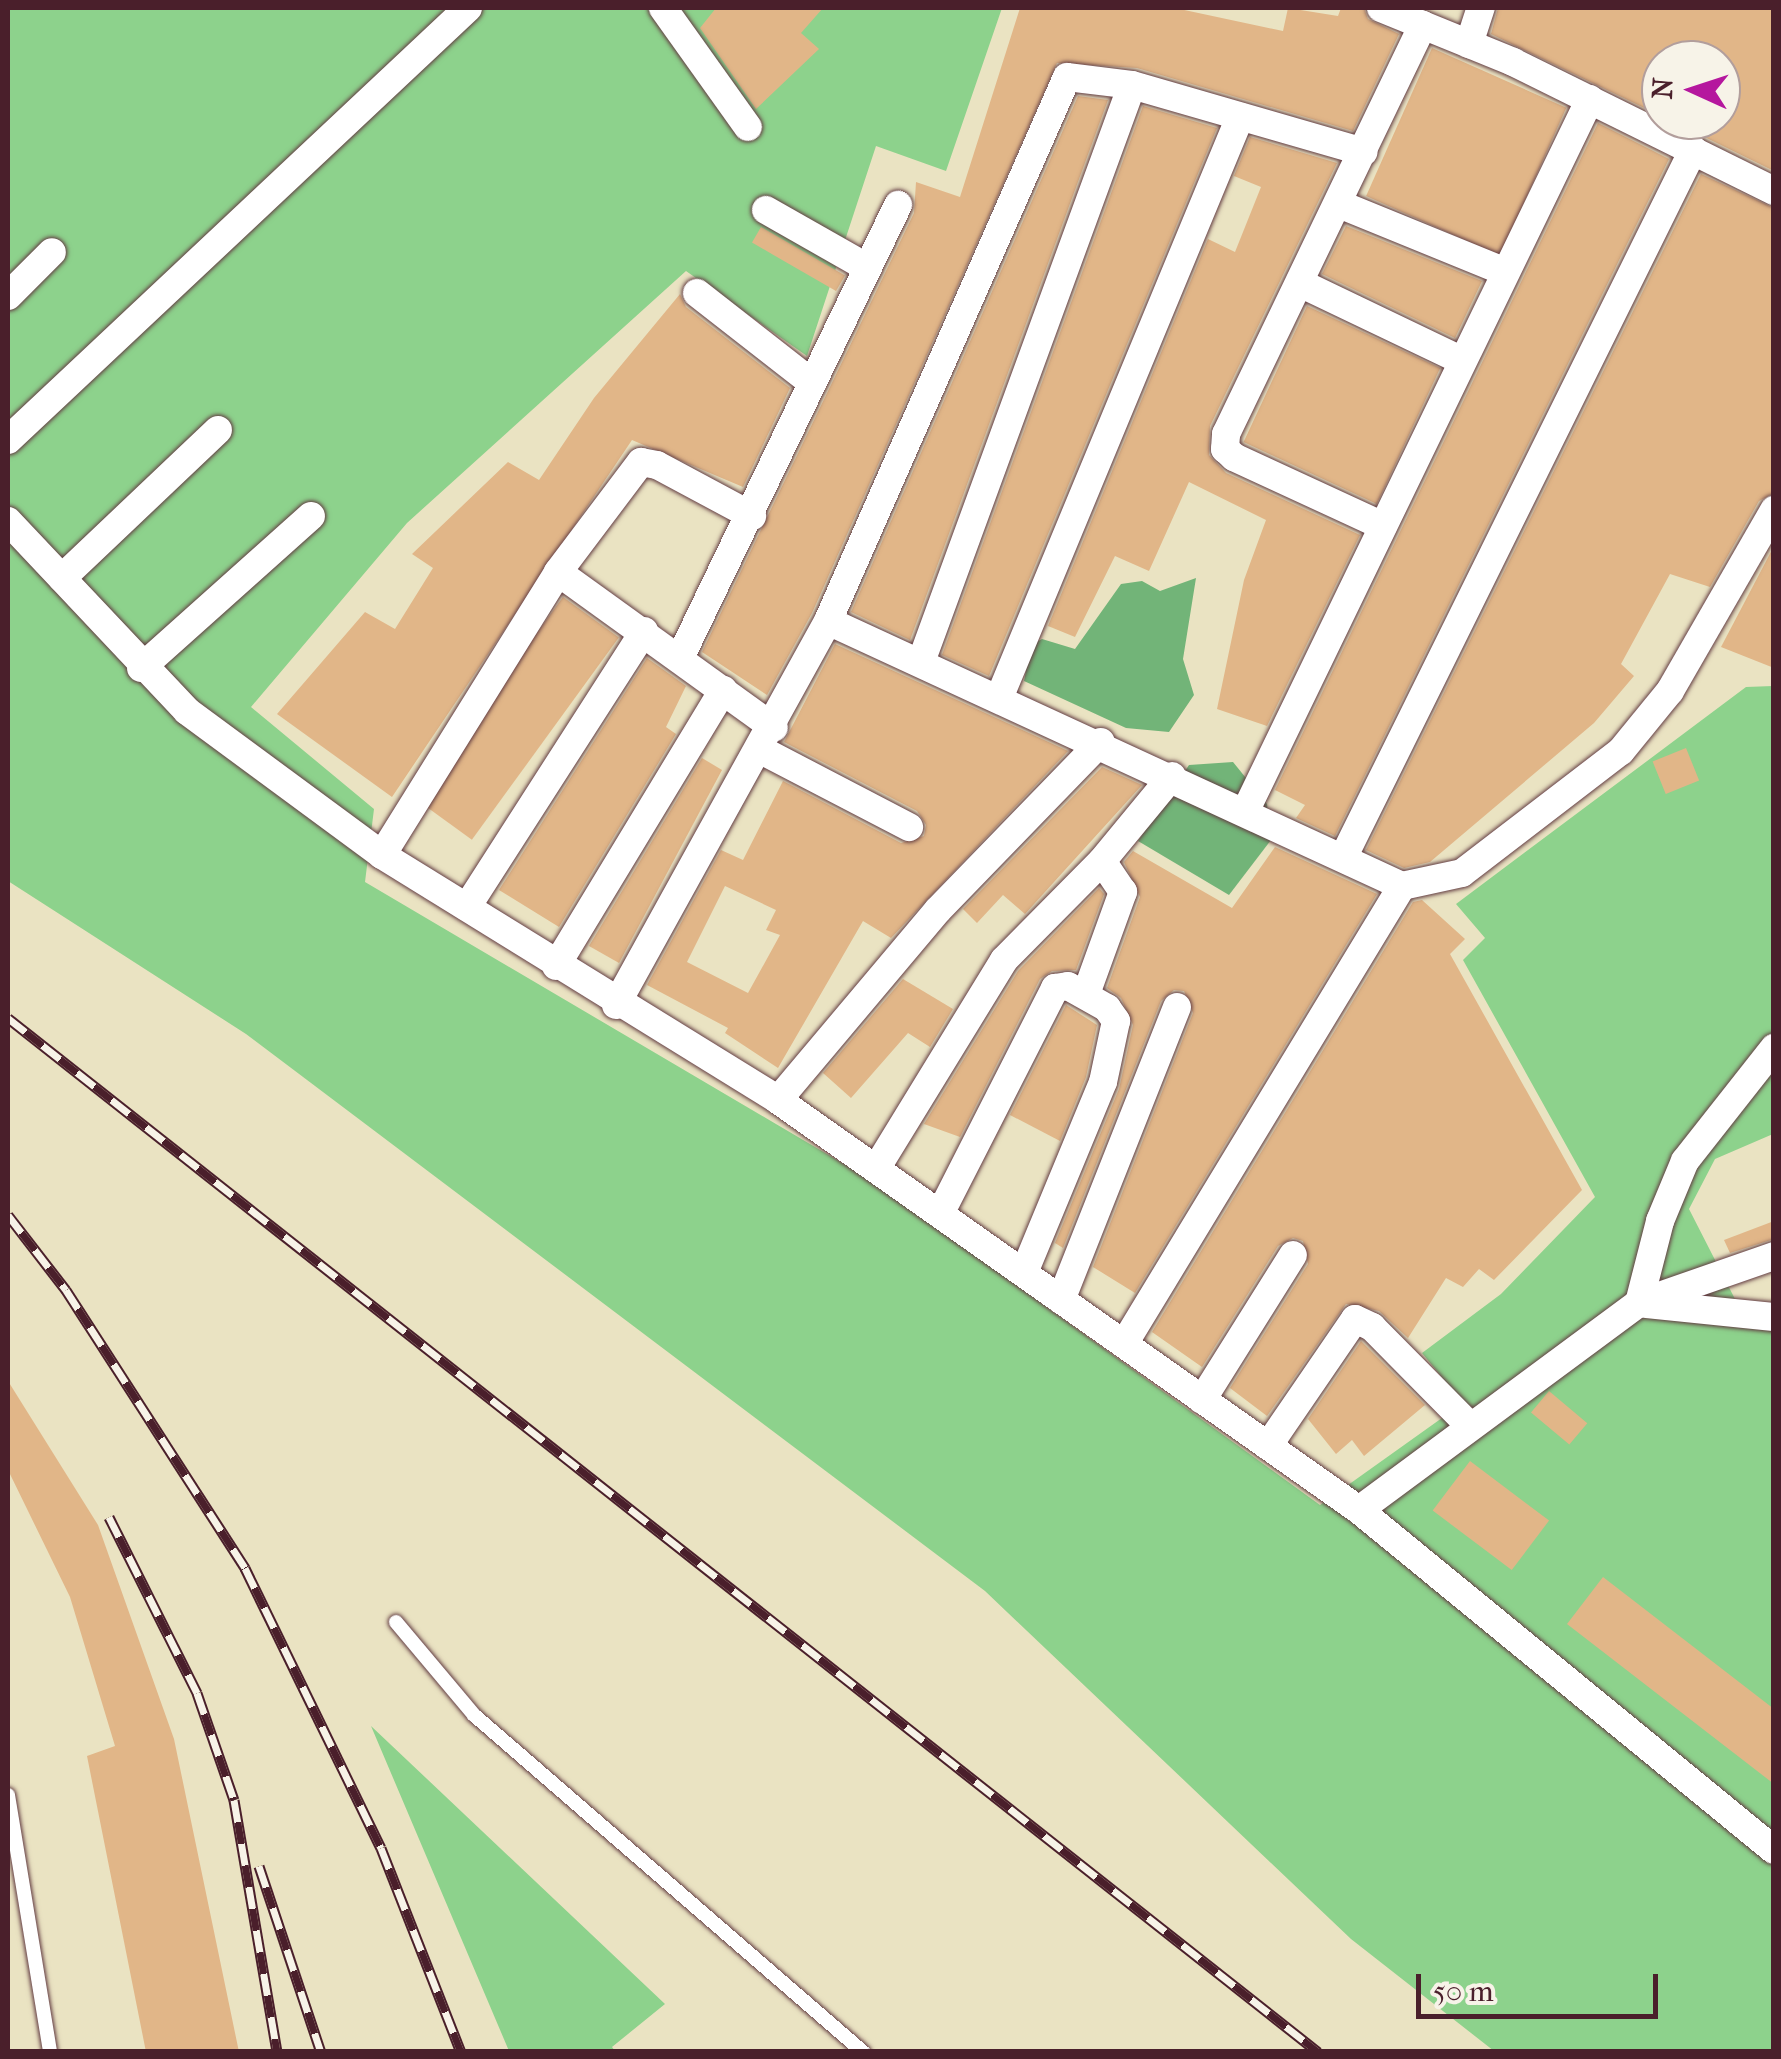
<!DOCTYPE html>
<style>
body{margin:0}
#map{position:relative;width:1781px;height:2059px;overflow:hidden;background:#eae3c2;font-family:"IM FELL French Canon",serif}
div>[style]{position:absolute}
.green>*{inset:0;background:#8dd28c}
.forest>*{inset:0;background:#72b478}
.building>*{inset:0;background:#e1b688;transform-origin:0 0}
.roads{filter:drop-shadow(0 0 2px #623c42) drop-shadow(0 0 2px #623c42)}
.lane>*{height:14px;margin:-7px;padding:0 7px;transform-origin:7px;border-radius:7px;background:#fff}
.street>*{height:28px;margin:-14px;padding:0 14px;transform-origin:14px;border-radius:14px;background:#fff}
.rail>*{height:11px;margin-top:-5.5px;transform-origin:0;background:repeating-linear-gradient(90deg,#f7f3e8 0 22px,#4a1f2b 0 44px);box-sizing:border-box;border-block:2px solid #4a1f2b}
span{translate:-50% -50%;white-space:nowrap;text-align:center;line-height:1.15;-webkit-text-stroke:9px #f7f3e8;paint-order:stroke}
.frame{position:absolute;inset:0;border:10px solid #4a1f2b;pointer-events:none}
.north{position:absolute;left:1641px;top:40px;width:100px;height:100px;box-sizing:border-box;background:#f7f3e8;border:2px solid #b29e9c;border-radius:50%;rotate:273deg;font-size:28px;font-weight:700;line-height:40px;text-align:center;color:#4a1f2b}
.north::after{content:'';display:block;margin:auto;width:35px;height:45px;background:#b5179e;clip-path:polygon(50% 0,100% 100%,50% 72%,0 100%)}
.scale{position:absolute;left:1416px;top:1974px;width:242px;height:45px;box-sizing:border-box;border:5px solid #4a1f2b;border-top:0;padding-left:12px;font-size:30px;line-height:35px;white-space:nowrap;color:#4a1f2b;-webkit-text-stroke:8px #f7f3e8;paint-order:stroke}
</style>
<div id="map">
<div class="green">
<i style="clip-path:polygon(8px 8px,1002px 8px,946px 171px,876px 146px,807px 356px,686px 271px,407px 523px,251px 707px,374px 809px,365px 882px,871px 1180px,1320px 1505px,1463px 1403px,1422px 1353px,1501px 1294px,1595px 1197px,1463px 960px,1485px 938px,1456px 904px,1746px 687px,1773px 686px,1773px 1134px,1715px 1159px,1689px 1209px,1736px 1301px,1773px 1307px,1773px 2051px,1494px 2051px,1351px 1939px,985px 1591px,246px 1034px,8px 881px)"></i>
<i style="clip-path:polygon(371px 1726px,665px 2004px,612px 2047px,615px 2051px,509px 2051px)"></i>
</div>
<div class="forest">
<i style="clip-path:polygon(1196px 578px,1183px 659px,1194px 695px,1169px 732px,1126px 728px,1024px 681px,1031px 645px,1042px 639px,1075px 649px,1121px 584px,1142px 581px,1160px 591px)"></i>
<i style="clip-path:polygon(1233px 762px,1267px 804px,1271px 840px,1229px 895px,1138px 841px,1189px 765px)"></i>
</div>
<div class="building">
<i style="clip-path:polygon(716px 8px,823px 8px,801px 33px,819px 49px,756px 109px,700px 28px)"></i>
<i style="clip-path:polygon(1020px 8px,1175px 8px,1283px 31px,1288px 8px,1338px 16px,1341px 8px,1364px 8px,1368px 19px,1399px 34px,1353px 131px,1137px 68px,1057px 63px,812px 613px,767px 695px,702px 652px,914px 213px,916px 182px,960px 197px)"></i>
<i style="clip-path:polygon(1498px 8px,1774px 8px,1774px 171px,1670px 120px,1721px 120px,1721px 60px,1661px 60px,1661px 116px,1491px 34px)"></i>
<i style="left:1432px;top:48px;width:147px;height:162px;rotate:24deg"></i>
<i style="clip-path:polygon(1078px 96px,1108px 100px,910px 640px,851px 612px)"></i>
<i style="clip-path:polygon(1143px 106px,1217px 128px,989px 676px,942px 655px)"></i>
<i style="clip-path:polygon(1598px 123px,1669px 159px,1335px 836px,1296px 818px,1305px 805px,1275px 790px)"></i>
<i style="clip-path:polygon(1250px 137px,1337px 163px,1210px 426px,1209px 455px,1226px 473px,1360px 535px,1267px 726px,1217px 709px,1244px 580px,1266px 520px,1189px 482px,1149px 571px,1115px 556px,1075px 637px,1048px 626px,1208px 239px,1235px 252px,1261px 187px,1234px 176px)"></i>
<i style="clip-path:polygon(1701px 174px,1774px 208px,1774px 493px,1759px 501px,1710px 587px,1670px 574px,1621px 664px,1634px 676px,1594px 723px,1430px 862px,1404px 868px,1366px 850px)"></i>
<i style="clip-path:polygon(1346px 226px,1482px 281px,1455px 338px,1322px 274px)"></i>
<i style="left:761px;top:227px;width:97px;height:18px;rotate:30deg"></i>
<i style="clip-path:polygon(680px 294px,686px 307px,790px 388px,743px 487px,632px 440px,392px 797px,277px 714px,365px 612px,395px 629px,433px 568px,412px 554px,508px 462px,539px 480px,594px 398px)"></i>
<i style="left:1307px;top:306px;width:147px;height:150px;rotate:25deg"></i>
<i style="clip-path:polygon(1774px 546px,1774px 668px,1721px 647px)"></i>
<i style="left:563px;top:597px;width:69px;height:250px;rotate:36deg"></i>
<i style="clip-path:polygon(evenodd,835px 644px,1068px 751px,891px 938px,863px 921px,778px 1068px,725px 1033px,728px 1028px,647px 985px,721px 850px,743px 860px,783px 781px,901px 843px,924px 836px,926px 825px,917px 811px,784px 742px,835px 644px,725px 886px,776px 910px,766px 930px,780px 935px,748px 993px,687px 962px,725px 886px)"></i>
<i style="clip-path:polygon(647px 658px,686px 686px,666px 727px,676px 734px,559px 927px,499px 890px)"></i>
<i style="left:1686px;top:748px;width:35px;height:36px;rotate:68deg"></i>
<i style="clip-path:polygon(702px 758px,722px 770px,619px 963px,589px 946px)"></i>
<i style="clip-path:polygon(1102px 767px,1142px 785px,1025px 914px,1003px 895px,977px 923px,963px 909px)"></i>
<i style="clip-path:polygon(1275px 847px,1377px 894px,1135px 1293px,1093px 1267px,1193px 1013px,1184px 991px,1174px 990px,1161px 1001px,1063px 1248px,1055px 1243px,1119px 1089px,1133px 1025px,1121px 998px,1107px 988px,1140px 897px,1124px 862px,1133px 851px,1232px 908px)"></i>
<i style="clip-path:polygon(1099px 888px,1104px 894px,1076px 970px,1052px 971px,1040px 979px,960px 1137px,924px 1124px,1018px 971px)"></i>
<i style="clip-path:polygon(1422px 900px,1465px 939px,1450px 954px,1582px 1190px,1494px 1280px,1479px 1269px,1463px 1287px,1446px 1278px,1408px 1338px,1379px 1311px,1346px 1304px,1267px 1416px,1230px 1388px,1308px 1264px,1303px 1241px,1293px 1238px,1278px 1246px,1202px 1367px,1152px 1332px,1413px 902px)"></i>
<i style="clip-path:polygon(903px 979px,953px 1009px,930px 1047px,908px 1033px,851px 1098px,823px 1073px)"></i>
<i style="clip-path:polygon(1066px 1005px,1097px 1025px,1086px 1077px,1060px 1141px,1010px 1115px)"></i>
<i style="clip-path:polygon(1774px 1221px,1774px 1239px,1730px 1253px,1724px 1240px)"></i>
<i style="clip-path:polygon(1361px 1341px,1425px 1405px,1364px 1456px,1352px 1440px,1336px 1454px,1308px 1419px)"></i>
<i style="clip-path:polygon(8px 1381px,98px 1525px,174px 1739px,239px 2052px,146px 2052px,87px 1756px,115px 1746px,70px 1597px,8px 1470px)"></i>
<i style="left:1549px;top:1391px;width:50px;height:28px;rotate:40deg"></i>
<i style="left:1470px;top:1461px;width:99px;height:62px;rotate:37deg"></i>
<i style="clip-path:polygon(1603px 1577px,1774px 1709px,1774px 1784px,1567px 1624px)"></i>
</div>
<div class="roads">
<div class="lane">
<i style="left:396px;top:1622px;width:121px;rotate:50deg"></i>
<i style="left:474px;top:1715px;width:515px;rotate:40.9deg"></i>
<i style="left:8px;top:1795px;width:260px;rotate:80.7deg"></i>
</div>
<div class="street">
<i style="left:663px;top:8px;width:146px;rotate:54.5deg"></i>
<i style="left:1381px;top:8px;width:143px;rotate:22.2deg"></i>
<i style="left:1513px;top:62px;width:291px;rotate:26.3deg"></i>
<i style="left:1469px;top:44px;width:38px;rotate:-72deg"></i>
<i style="left:1339px;top:204px;width:180px;rotate:22.2deg"></i>
<i style="left:766px;top:210px;width:117px;rotate:29.6deg"></i>
<i style="left:1302px;top:284px;width:178px;rotate:25.6deg"></i>
<i style="left:697px;top:293px;width:146px;rotate:38deg"></i>
<i style="left:8px;top:296px;width:62px;rotate:-45deg"></i>
<i style="left:8px;top:440px;width:631px;rotate:-43.2deg"></i>
<i style="left:8px;top:521px;width:261px;rotate:46.7deg"></i>
<i style="left:187px;top:711px;width:242px;rotate:36.4deg"></i>
<i style="left:382px;top:855px;width:466px;rotate:31.7deg"></i>
<i style="left:778px;top:1100px;width:711px;rotate:35.21deg"></i>
<i style="left:1359px;top:1510px;width:536px;rotate:39.33deg"></i>
<i style="left:1383px;top:526px;width:164px;rotate:-155.2deg"></i>
<i style="left:1234px;top:457px;width:12px;rotate:-138deg"></i>
<i style="left:1225px;top:449px;width:15px;rotate:-86deg"></i>
<i style="left:1226px;top:434px;width:454px;rotate:-64.3deg"></i>
<i style="left:558px;top:572px;width:266px;rotate:35.8deg"></i>
<i style="left:62px;top:578px;width:215px;rotate:-43.5deg"></i>
<i style="left:828px;top:621px;width:632px;rotate:24.78deg"></i>
<i style="left:680px;top:658px;width:503px;rotate:-64.3deg"></i>
<i style="left:921px;top:662px;width:614px;rotate:-69.91deg"></i>
<i style="left:141px;top:668px;width:228px;rotate:-41.8deg"></i>
<i style="left:1000px;top:696px;width:627px;rotate:-67.49deg"></i>
<i style="left:761px;top:750px;width:167px;rotate:27.5deg"></i>
<i style="left:1245px;top:812px;width:792px;rotate:-64.18deg"></i>
<i style="left:382px;top:855px;width:333px;rotate:-58.1deg"></i>
<i style="left:558px;top:572px;width:138px;rotate:-53deg"></i>
<i style="left:641px;top:462px;width:16px;rotate:11deg"></i>
<i style="left:657px;top:465px;width:108px;rotate:28.2deg"></i>
<i style="left:1343px;top:858px;width:790px;rotate:-63.69deg"></i>
<i style="left:467px;top:907px;width:328px;rotate:-57.3deg"></i>
<i style="left:556px;top:966px;width:323px;rotate:-58.8deg"></i>
<i style="left:1086px;top:994px;width:109px;rotate:-70.1deg"></i>
<i style="left:1123px;top:892px;width:37px;rotate:-124deg"></i>
<i style="left:616px;top:1005px;width:439px;rotate:-61.1deg"></i>
<i style="left:828px;top:621px;width:594px;rotate:-66.28deg"></i>
<i style="left:1067px;top:77px;width:65px;rotate:7deg"></i>
<i style="left:1132px;top:85px;width:241px;rotate:16.1deg"></i>
<i style="left:778px;top:1100px;width:248px;rotate:-49.9deg"></i>
<i style="left:938px;top:910px;width:234px;rotate:-45.9deg"></i>
<i style="left:876px;top:1169px;width:245px;rotate:-58.5deg"></i>
<i style="left:1004px;top:960px;width:139px;rotate:-45.3deg"></i>
<i style="left:1102px;top:861px;width:110px;rotate:-50.5deg"></i>
<i style="left:940px;top:1214px;width:254px;rotate:-63deg"></i>
<i style="left:1055px;top:988px;width:13px;rotate:-9deg"></i>
<i style="left:1068px;top:986px;width:45px;rotate:29.4deg"></i>
<i style="left:1107px;top:1008px;width:16px;rotate:55deg"></i>
<i style="left:1116px;top:1021px;width:62px;rotate:102deg"></i>
<i style="left:1103px;top:1082px;width:204px;rotate:112.5deg"></i>
<i style="left:1061px;top:1300px;width:315px;rotate:-68.4deg"></i>
<i style="left:1639px;top:1303px;width:85px;rotate:-75.6deg"></i>
<i style="left:1660px;top:1221px;width:65px;rotate:-67.4deg"></i>
<i style="left:1685px;top:1161px;width:144px;rotate:-51.8deg"></i>
<i style="left:1646px;top:1304px;width:129px;rotate:5.8deg"></i>
<i style="left:1124px;top:1344px;width:536px;rotate:-58.74deg"></i>
<i style="left:1402px;top:886px;width:61px;rotate:-12.2deg"></i>
<i style="left:1462px;top:873px;width:200px;rotate:-37.5deg"></i>
<i style="left:1621px;top:751px;width:77px;rotate:-50.8deg"></i>
<i style="left:1670px;top:691px;width:209px;rotate:-60.1deg"></i>
<i style="left:1202px;top:1400px;width:171px;rotate:-57.9deg"></i>
<i style="left:1268px;top:1446px;width:154px;rotate:-55.6deg"></i>
<i style="left:1355px;top:1319px;width:19px;rotate:25deg"></i>
<i style="left:1372px;top:1327px;width:138px;rotate:45.3deg"></i>
<i style="left:1359px;top:1510px;width:348px;rotate:-36.5deg"></i>
<i style="left:1639px;top:1303px;width:143px;rotate:-19.2deg"></i>
</div>
</div>
<div class="rail">
<i style="left:8px;top:1018px;width:1669px;rotate:38.28deg"></i>
<i style="left:8px;top:1215px;width:95px;rotate:52.3deg"></i>
<i style="left:66px;top:1290px;width:331px;rotate:57.2deg"></i>
<i style="left:245px;top:1568px;width:311px;rotate:64.1deg"></i>
<i style="left:381px;top:1848px;width:219px;rotate:68.6deg"></i>
<i style="left:109px;top:1517px;width:197px;rotate:63.4deg"></i>
<i style="left:197px;top:1693px;width:113px;rotate:70.9deg"></i>
<i style="left:234px;top:1800px;width:256px;rotate:80.3deg"></i>
<i style="left:259px;top:1866px;width:196px;rotate:71.6deg"></i>
</div>
<div class="frame"></div>
<div class="north">N</div>
<div class="scale">50 m</div>
</div>
